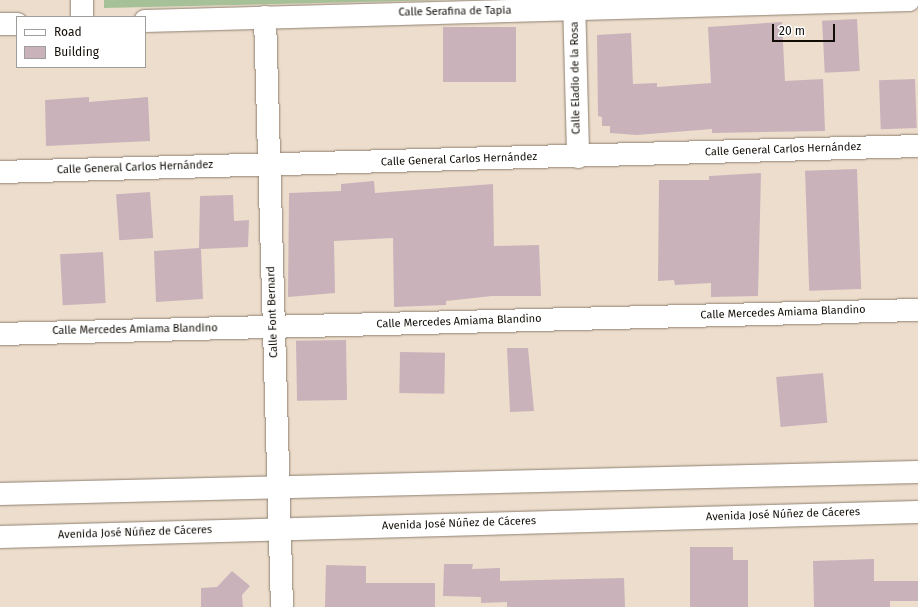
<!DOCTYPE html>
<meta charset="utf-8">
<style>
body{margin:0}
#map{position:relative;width:918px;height:607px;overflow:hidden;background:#edddcd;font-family:"Fira Sans",sans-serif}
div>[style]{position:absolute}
.green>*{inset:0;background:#a6c198}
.building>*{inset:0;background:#c9b2ba;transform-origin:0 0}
.roads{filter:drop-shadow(0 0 1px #8f8171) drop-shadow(0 0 1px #8f8171)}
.minor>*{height:22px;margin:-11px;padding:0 11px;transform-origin:11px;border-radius:11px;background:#fff}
.primary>*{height:22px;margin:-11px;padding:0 11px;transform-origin:11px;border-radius:11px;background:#fff}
span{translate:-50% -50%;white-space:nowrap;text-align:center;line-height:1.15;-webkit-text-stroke:3px #fff;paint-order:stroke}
.street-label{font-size:11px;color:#110c06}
.legend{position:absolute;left:16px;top:16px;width:130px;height:52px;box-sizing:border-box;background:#fff;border:1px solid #a09e9b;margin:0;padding:5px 7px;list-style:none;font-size:12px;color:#110c06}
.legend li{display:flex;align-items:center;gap:8px;height:20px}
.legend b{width:20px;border:1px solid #a09e9b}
.scale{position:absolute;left:772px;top:24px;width:63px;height:18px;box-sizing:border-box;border:2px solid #110c06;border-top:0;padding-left:5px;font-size:12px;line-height:14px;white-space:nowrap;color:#110c06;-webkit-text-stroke:3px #fff;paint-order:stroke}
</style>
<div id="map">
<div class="green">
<i style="clip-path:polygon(104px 0,445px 0,104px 8px)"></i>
</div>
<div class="building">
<i style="left:857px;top:19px;width:52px;height:35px;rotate:87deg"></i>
<i style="clip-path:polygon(782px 22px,785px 81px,823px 79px,825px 131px,712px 133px,712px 129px,637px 135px,610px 133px,610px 126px,602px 126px,602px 117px,598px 116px,597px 35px,631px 33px,633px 84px,657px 83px,657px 87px,711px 83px,708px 27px)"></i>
<i style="left:516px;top:27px;width:55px;height:73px;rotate:90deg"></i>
<i style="left:915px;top:79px;width:49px;height:36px;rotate:88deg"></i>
<i style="clip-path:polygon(89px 97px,89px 102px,148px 97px,150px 141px,46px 146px,45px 100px)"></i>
<i style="left:857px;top:169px;width:120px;height:52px;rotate:88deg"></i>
<i style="clip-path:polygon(761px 173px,758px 296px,711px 297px,711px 283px,675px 285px,674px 280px,658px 281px,659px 180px,709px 180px,709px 176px)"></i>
<i style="clip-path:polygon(374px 181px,375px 193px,493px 184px,494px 246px,539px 245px,541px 296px,492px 296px,446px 301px,446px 305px,394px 307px,393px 238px,334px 241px,335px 293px,288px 297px,289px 193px,341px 191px,341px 184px)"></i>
<i style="left:150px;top:192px;width:46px;height:34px;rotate:86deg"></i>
<i style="clip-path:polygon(233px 195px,234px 221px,249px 220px,248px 247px,201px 249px,203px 299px,156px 302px,154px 251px,199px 248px,200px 196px)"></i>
<i style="left:103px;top:252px;width:51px;height:43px;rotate:87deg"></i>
<i style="left:346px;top:340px;width:60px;height:50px;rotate:89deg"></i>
<i style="clip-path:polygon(507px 348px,528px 348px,534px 411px,510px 412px)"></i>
<i style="left:400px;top:352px;width:45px;height:41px;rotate:1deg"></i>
<i style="left:823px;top:373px;width:50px;height:47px;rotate:85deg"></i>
<i style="clip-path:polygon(690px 547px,733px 547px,733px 560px,748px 560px,748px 607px,690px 607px)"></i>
<i style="clip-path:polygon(874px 559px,874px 581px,918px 581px,918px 601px,890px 601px,890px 607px,814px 607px,813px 561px)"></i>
<i style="clip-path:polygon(444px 564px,473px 564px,472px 569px,500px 568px,500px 581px,624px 578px,625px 607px,507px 607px,507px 602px,481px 603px,481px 597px,443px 596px)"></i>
<i style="clip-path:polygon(326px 565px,366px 566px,366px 583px,435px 583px,435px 607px,325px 607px)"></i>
<i style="clip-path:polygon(232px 571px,250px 586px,242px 595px,243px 607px,201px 607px,201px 588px,217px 587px)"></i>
</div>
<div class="roads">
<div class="minor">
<i style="left:82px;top:0;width:17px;rotate:90deg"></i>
<i style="left:574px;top:0;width:157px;rotate:88.5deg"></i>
<i style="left:265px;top:17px;width:590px;rotate:88.35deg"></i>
<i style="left:145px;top:21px;width:764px;rotate:-1.57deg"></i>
<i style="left:0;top:24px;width:17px"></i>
<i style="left:0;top:172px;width:918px;rotate:-1.62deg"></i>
<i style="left:0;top:334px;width:918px;rotate:-1.5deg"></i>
</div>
<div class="primary">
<i style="left:0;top:494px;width:918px;rotate:-1.37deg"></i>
<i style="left:0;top:537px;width:918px;rotate:-1.56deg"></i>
</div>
</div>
<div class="street-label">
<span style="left:455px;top:12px;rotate:-1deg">Calle Serafina de Tapia</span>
<span style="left:576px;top:78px;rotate:-91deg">Calle Eladio de la Rosa</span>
<span style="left:783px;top:150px;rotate:-2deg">Calle General Carlos Hernández</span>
<span style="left:459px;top:160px;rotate:-2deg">Calle General Carlos Hernández</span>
<span style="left:135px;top:168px;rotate:-2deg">Calle General Carlos Hernández</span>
<span style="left:273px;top:312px;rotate:-92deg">Calle Font Bernard</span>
<span style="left:783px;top:313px;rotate:-2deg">Calle Mercedes Amiama Blandino</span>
<span style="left:459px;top:322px;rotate:-2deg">Calle Mercedes Amiama Blandino</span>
<span style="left:135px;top:330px;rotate:-1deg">Calle Mercedes Amiama Blandino</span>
<span style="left:783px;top:515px;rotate:-2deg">Avenida José Núñez de Cáceres</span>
<span style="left:459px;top:524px;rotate:-2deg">Avenida José Núñez de Cáceres</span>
<span style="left:135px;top:533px;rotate:-2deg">Avenida José Núñez de Cáceres</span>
</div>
<ul class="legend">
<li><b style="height:5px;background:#fff"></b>Road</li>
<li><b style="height:11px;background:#c9b2ba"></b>Building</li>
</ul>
<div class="scale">20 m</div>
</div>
